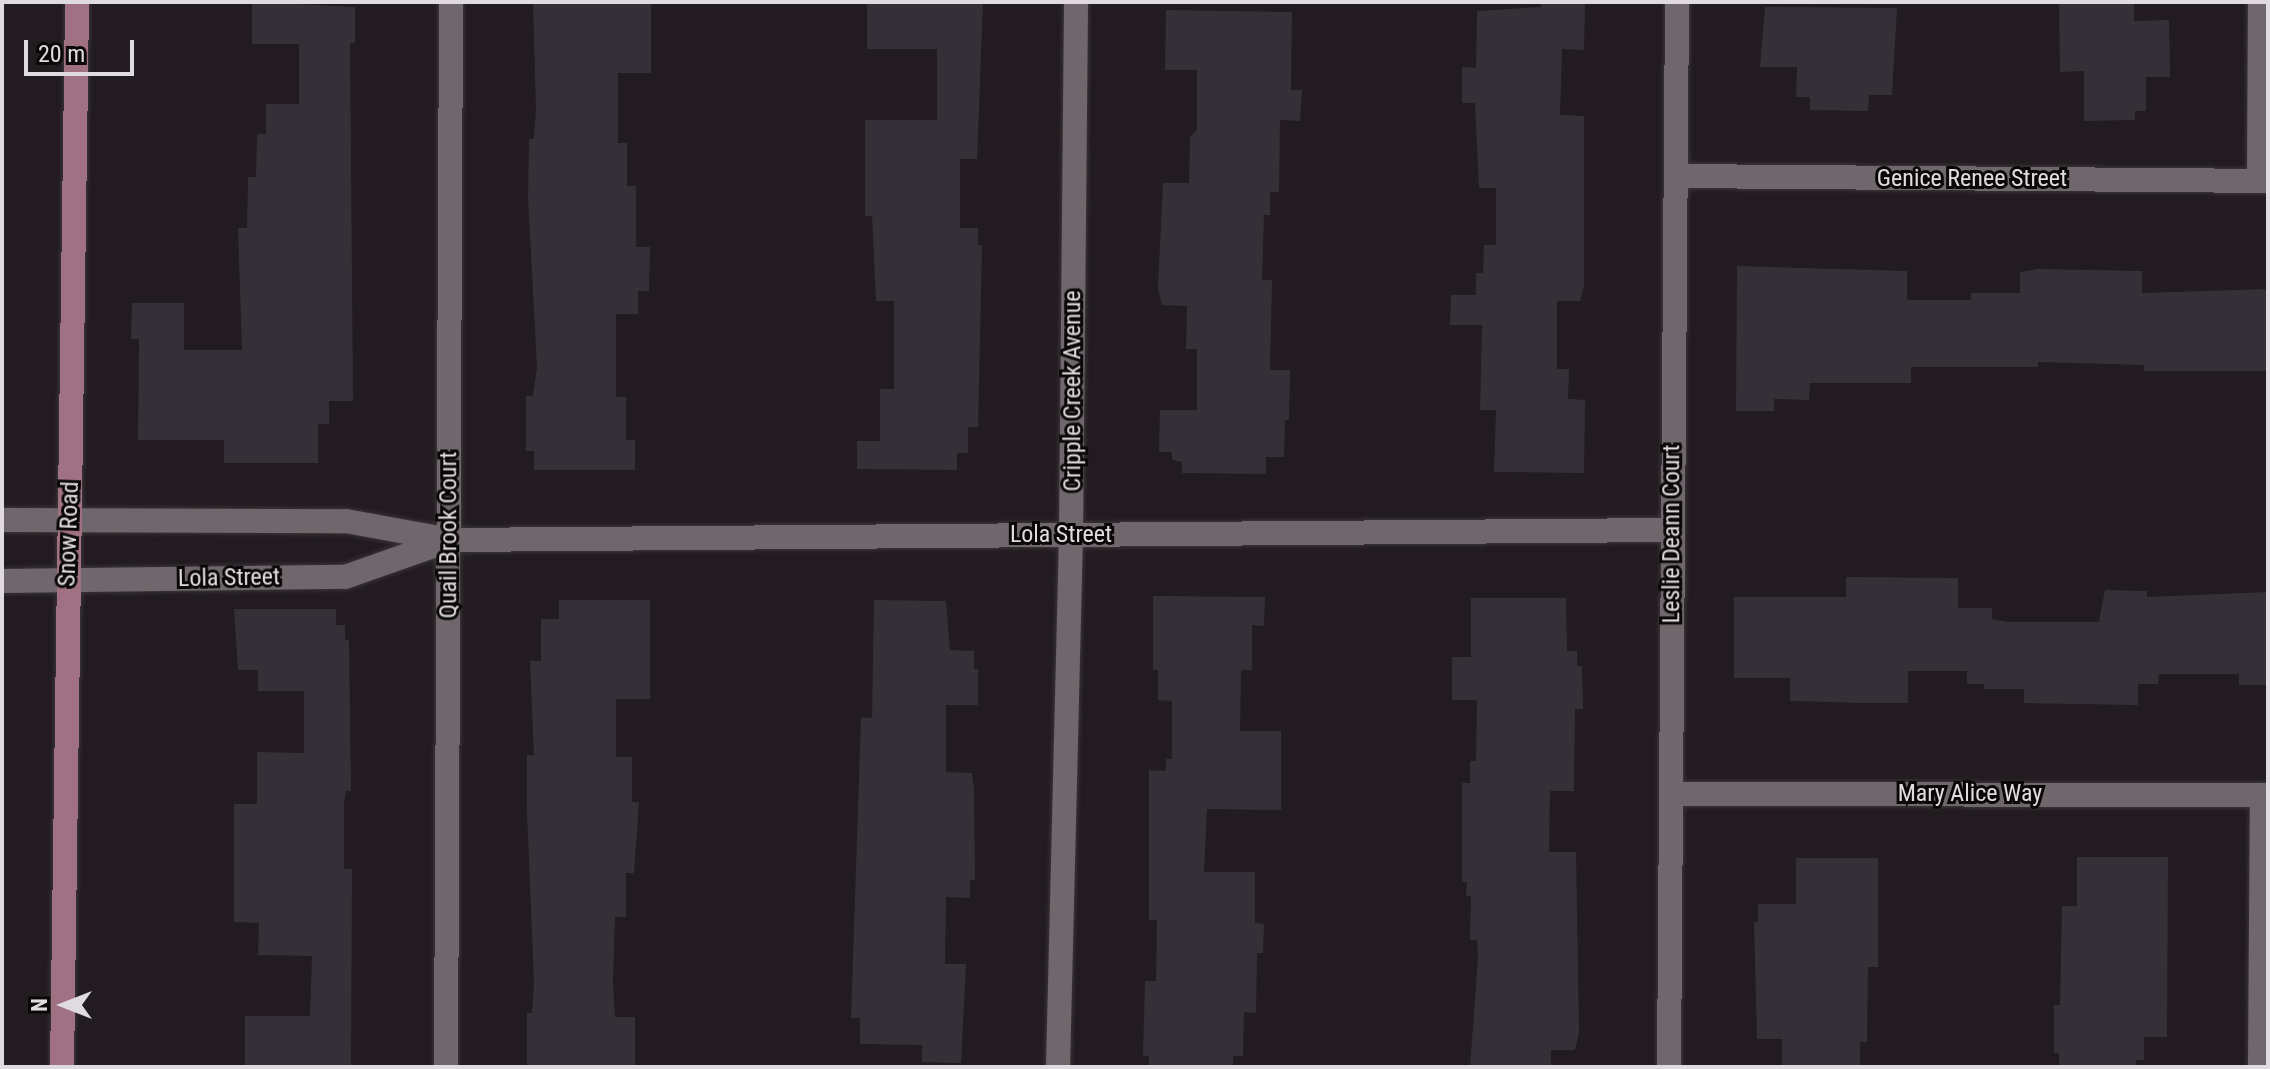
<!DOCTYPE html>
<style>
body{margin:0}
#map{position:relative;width:2270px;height:1069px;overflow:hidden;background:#221b20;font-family:"Roboto Condensed",sans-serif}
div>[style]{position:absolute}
.building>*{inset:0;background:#353038}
.roads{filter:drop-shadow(0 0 2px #3a3539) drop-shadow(0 0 2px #3a3539)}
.minor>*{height:24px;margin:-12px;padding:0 12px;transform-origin:12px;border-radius:12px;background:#70676d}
.major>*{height:24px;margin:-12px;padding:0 12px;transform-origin:12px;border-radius:12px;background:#a07083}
span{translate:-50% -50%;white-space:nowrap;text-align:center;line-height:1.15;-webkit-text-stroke:6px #0a0709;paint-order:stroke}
.street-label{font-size:24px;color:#e0dbdf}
.frame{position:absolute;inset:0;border:4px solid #e0dbdf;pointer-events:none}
.north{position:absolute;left:24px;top:965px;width:80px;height:80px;-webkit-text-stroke:6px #0a0709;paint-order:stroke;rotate:270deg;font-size:22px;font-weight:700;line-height:32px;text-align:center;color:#e0dbdf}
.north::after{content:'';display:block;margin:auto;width:28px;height:36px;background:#e0dbdf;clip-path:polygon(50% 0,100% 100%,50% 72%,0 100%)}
.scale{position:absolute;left:24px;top:40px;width:110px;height:36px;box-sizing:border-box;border:4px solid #e0dbdf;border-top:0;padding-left:10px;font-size:24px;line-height:28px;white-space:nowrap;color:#e0dbdf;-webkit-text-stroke:6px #0a0709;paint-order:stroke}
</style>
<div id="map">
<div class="building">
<i style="clip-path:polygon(252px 2px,355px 7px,355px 43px,350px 43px,353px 401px,329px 401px,329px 424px,318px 424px,318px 463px,224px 463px,224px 440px,138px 440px,139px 339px,131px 339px,132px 303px,184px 303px,184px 350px,242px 350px,238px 228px,247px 228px,248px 177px,256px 177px,257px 134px,266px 134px,266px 104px,299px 104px,299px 44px,252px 44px)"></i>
<i style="clip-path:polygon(533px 2px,651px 2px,651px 73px,618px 73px,618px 143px,627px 143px,627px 186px,636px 186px,636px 247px,650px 247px,649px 291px,638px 291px,638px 314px,616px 314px,616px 397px,626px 397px,626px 440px,635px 440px,635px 470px,534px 470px,534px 451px,526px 451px,526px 396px,533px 396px,537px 367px,528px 197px,529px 139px,534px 139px,536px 109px)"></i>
<i style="clip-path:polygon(867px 2px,983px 2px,977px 159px,960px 159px,960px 228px,978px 228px,978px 245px,982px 245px,978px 427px,968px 427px,968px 453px,957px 453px,957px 470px,857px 469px,857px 441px,880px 441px,880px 389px,894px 389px,894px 301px,876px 301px,872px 216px,865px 216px,865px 120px,937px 120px,937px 49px,867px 49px)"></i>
<i style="clip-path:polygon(1541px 2px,1585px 2px,1584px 50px,1562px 49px,1560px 115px,1584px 116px,1584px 286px,1580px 301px,1557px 301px,1557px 369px,1569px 369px,1568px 399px,1585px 400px,1584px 473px,1494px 472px,1496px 410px,1480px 410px,1482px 325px,1450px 325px,1451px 295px,1476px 295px,1476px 273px,1483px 273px,1484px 245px,1496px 245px,1496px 188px,1479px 188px,1475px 103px,1462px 103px,1462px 67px,1476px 68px,1477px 11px,1541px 7px)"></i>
<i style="clip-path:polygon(2059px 2px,2134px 2px,2134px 21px,2169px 20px,2170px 77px,2146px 77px,2146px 111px,2135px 111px,2135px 120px,2084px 121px,2084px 71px,2060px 72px)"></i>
<i style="clip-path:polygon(1765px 7px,1897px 8px,1892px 95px,1869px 95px,1868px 111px,1810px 110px,1810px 97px,1796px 97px,1797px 67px,1760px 67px)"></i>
<i style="clip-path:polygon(1166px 10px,1292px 12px,1291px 90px,1302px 90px,1300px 121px,1280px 120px,1279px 192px,1270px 192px,1270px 215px,1264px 215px,1262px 280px,1272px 280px,1270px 370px,1290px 370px,1289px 420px,1285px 420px,1284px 457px,1266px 457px,1266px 474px,1182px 473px,1182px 462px,1173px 460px,1171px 452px,1159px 452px,1160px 410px,1197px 410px,1197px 349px,1186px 349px,1187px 306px,1162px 305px,1158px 289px,1163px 183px,1189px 183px,1190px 137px,1197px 130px,1197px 70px,1165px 70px)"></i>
<i style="clip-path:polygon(1737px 266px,1907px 271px,1907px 300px,1971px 300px,1971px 293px,2020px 293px,2020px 272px,2038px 269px,2142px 271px,2142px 293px,2268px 289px,2268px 371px,2144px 371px,2144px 365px,2038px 362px,2038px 367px,1911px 367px,1911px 383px,1810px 383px,1809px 400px,1774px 399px,1774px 411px,1736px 411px)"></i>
<i style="clip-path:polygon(1846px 577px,1958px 578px,1958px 608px,1992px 608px,1992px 619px,2008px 622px,2099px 622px,2105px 590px,2147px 591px,2147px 597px,2268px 592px,2268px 685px,2239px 685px,2239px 674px,2159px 674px,2158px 684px,2138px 684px,2138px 705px,2024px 703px,2024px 689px,1984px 689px,1984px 684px,1967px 684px,1967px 671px,1908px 671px,1908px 703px,1864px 703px,1790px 701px,1790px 678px,1734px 678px,1734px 597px,1846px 597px)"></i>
<i style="clip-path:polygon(1153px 596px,1265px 597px,1264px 626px,1252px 625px,1252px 670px,1241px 670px,1240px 731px,1281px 731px,1281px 810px,1207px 809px,1204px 872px,1255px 872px,1255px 923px,1264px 924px,1263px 953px,1257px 953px,1256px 1013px,1244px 1012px,1243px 1056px,1233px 1056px,1233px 1067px,1149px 1067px,1149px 1056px,1143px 1056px,1145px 981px,1156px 981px,1157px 920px,1149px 920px,1149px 770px,1166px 771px,1166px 759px,1172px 759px,1172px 701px,1158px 700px,1158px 670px,1153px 670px)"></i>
<i style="clip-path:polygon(1471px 598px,1566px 598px,1567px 651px,1577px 651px,1577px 666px,1582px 666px,1583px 709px,1575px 709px,1574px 791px,1550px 791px,1549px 852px,1576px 852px,1579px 1033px,1575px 1050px,1551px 1050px,1551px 1067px,1470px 1067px,1478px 958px,1477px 940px,1470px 940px,1471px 896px,1466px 896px,1467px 882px,1462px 882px,1462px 783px,1470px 783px,1470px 761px,1476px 761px,1477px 700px,1452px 700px,1452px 657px,1471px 657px)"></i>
<i style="clip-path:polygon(559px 600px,650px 600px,650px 699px,616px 699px,616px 757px,632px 757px,632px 802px,639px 802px,634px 873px,626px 873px,626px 917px,615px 917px,613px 983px,615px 1017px,635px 1017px,635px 1067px,527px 1067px,527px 1013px,532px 1013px,534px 983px,527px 811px,527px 755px,534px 755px,530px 661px,541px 661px,541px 619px,559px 619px)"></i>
<i style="clip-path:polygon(874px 600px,946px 601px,950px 650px,974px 651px,974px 669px,978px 669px,978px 705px,946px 705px,946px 772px,972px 773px,974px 789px,975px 880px,970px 880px,970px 898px,946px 897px,945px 964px,966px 964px,961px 1063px,922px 1062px,922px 1045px,860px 1044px,860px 1018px,851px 1018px,861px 717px,872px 718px)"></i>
<i style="clip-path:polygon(234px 609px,336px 609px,336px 625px,345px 625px,345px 640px,349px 640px,351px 791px,346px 791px,344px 803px,344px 869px,352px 869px,351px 1067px,245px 1067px,245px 1016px,310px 1016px,312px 956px,258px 955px,259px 923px,234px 922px,234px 804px,257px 804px,257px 752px,304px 753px,304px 691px,258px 691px,258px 670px,238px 670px)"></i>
<i style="clip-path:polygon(2077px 857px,2168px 857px,2167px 1037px,2144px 1037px,2144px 1060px,2136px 1060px,2136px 1067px,2059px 1067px,2059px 1053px,2054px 1053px,2054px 1005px,2060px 1005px,2062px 906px,2077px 906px)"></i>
<i style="clip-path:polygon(1796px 858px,1878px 858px,1878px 967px,1868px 967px,1867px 1042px,1860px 1042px,1860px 1067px,1782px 1067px,1782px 1039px,1757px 1039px,1754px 922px,1758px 922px,1758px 904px,1796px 904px)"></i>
</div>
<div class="roads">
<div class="minor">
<i style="left:1676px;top:176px;width:592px;rotate:0.48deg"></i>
<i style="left:2259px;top:181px;width:179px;rotate:-89.7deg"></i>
<i style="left:2px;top:520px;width:344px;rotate:0.2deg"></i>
<i style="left:346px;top:521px;width:106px;rotate:10.4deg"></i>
<i style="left:450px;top:540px;width:1221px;rotate:-0.47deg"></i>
<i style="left:2px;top:581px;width:343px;rotate:-0.7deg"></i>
<i style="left:345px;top:577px;width:108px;rotate:-19.4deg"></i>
<i style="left:1671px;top:794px;width:597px;rotate:0.1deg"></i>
<i style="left:446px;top:1067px;width:1065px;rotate:-89.73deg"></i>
<i style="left:1058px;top:1067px;width:532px;rotate:-88.6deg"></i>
<i style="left:1071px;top:535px;width:533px;rotate:-89.46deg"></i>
<i style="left:1669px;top:1067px;width:1065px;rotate:-89.57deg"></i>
<i style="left:2260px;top:1067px;width:272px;rotate:-89.6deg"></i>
</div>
<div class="major">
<i style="left:62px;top:1067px;width:1065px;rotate:-89.19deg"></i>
</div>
</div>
<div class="street-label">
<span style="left:1972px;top:179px">Genice Renee Street</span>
<span style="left:1073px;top:391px;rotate:-90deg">Cripple Creek Avenue</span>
<span style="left:69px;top:534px;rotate:-88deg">Snow Road</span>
<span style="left:1672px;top:534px;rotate:-90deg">Leslie Deann Court</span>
<span style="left:449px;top:535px;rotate:-90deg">Quail Brook Court</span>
<span style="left:1061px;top:535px">Lola Street</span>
<span style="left:229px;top:578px;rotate:-1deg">Lola Street</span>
<span style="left:1970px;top:794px">Mary Alice Way</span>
</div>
<div class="frame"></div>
<div class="north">N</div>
<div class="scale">20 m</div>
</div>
